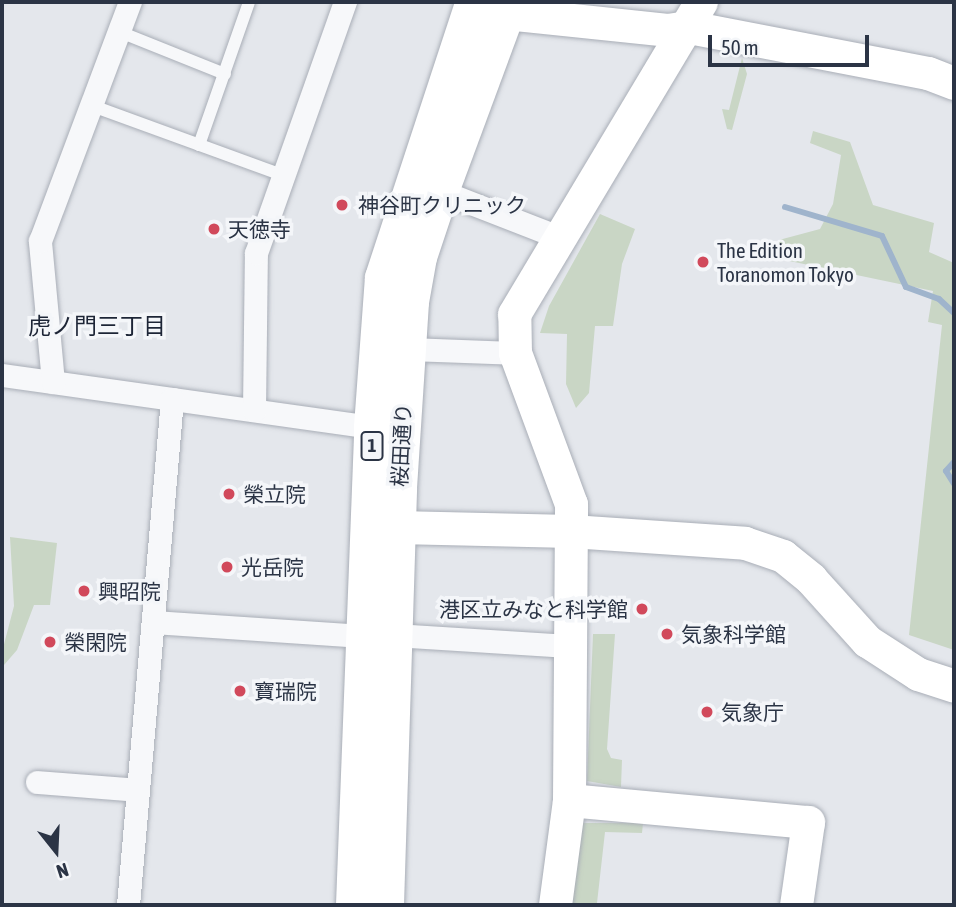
<!DOCTYPE html>
<meta charset="utf-8">
<style>
body{margin:0}
#map{position:relative;width:956px;height:907px;overflow:hidden;background:#e4e7ec;font-family:"Asap Condensed","Noto Sans JP",sans-serif}
div>[style]{position:absolute}
.green>*{inset:0;background:#c9d6c5}
.stream>*{height:6px;margin:-3px;padding:0 3px;transform-origin:3px;border-radius:3px;background:#9fb4cc}
.roads{filter:drop-shadow(0 0 2px #a9aeb7) drop-shadow(0 0 2px #a9aeb7)}
.lane>*{height:12px;margin:-6px;padding:0 6px;transform-origin:6px;border-radius:6px;background:#f7f8fa}
.street>*{height:23px;margin:-11.5px;padding:0 11.5px;transform-origin:11.5px;border-radius:11.5px;background:#f7f8fa}
.secondary>*{height:33px;margin:-16.5px;padding:0 16.5px;transform-origin:16.5px;border-radius:16.5px;background:#fff}
.highway>*{height:38px;margin:-19px;padding:0 19px;transform-origin:19px;border-radius:19px;background:#fff}
.dots>*{width:19px;height:19px;translate:-50% -50%;box-sizing:border-box;border:4px solid #f4f6f9;border-radius:50%}
span{translate:-50% -50%;white-space:nowrap;text-align:center;line-height:1.15;-webkit-text-stroke:7px #f4f6f9;paint-order:stroke}
.shield-label span{padding:2px 5px;background:#f4f6f9;border:2px solid;border-radius:5px;-webkit-text-stroke-width:0}
.shield-label{font-size:19px;color:#2b3445;font-weight:700}
.poi-label{font-size:21px;color:#2b3445}
.left{translate:0 -50%;text-align:left}
.right{translate:-100% -50%;text-align:right}
.street-label{font-size:21px;color:#2b3445}
.neighbourhood-label{font-size:23px;color:#1d2536}
.frame{position:absolute;inset:0;border:4px solid #2b3445;pointer-events:none}
.north{position:absolute;left:21px;top:816px;width:70px;height:70px;-webkit-text-stroke:5px #f4f6f9;paint-order:stroke;rotate:162deg;font-size:19px;font-weight:700;line-height:28px;text-align:center;color:#2b3445}
.north::after{content:'';display:block;margin:auto;width:24px;height:32px;background:#2b3445;clip-path:polygon(50% 0,100% 100%,50% 72%,0 100%)}
.scale{position:absolute;left:708px;top:35px;width:161px;height:32px;box-sizing:border-box;border:4px solid #2b3445;border-top:0;padding-left:9px;font-size:21px;line-height:24px;white-space:nowrap;color:#2b3445;-webkit-text-stroke:5px #f4f6f9;paint-order:stroke}
</style>
<div id="map">
<div class="green">
<i style="clip-path:polygon(742px 58px,747px 74px,732px 130px,727px 129px,722px 109px,729px 110px)"></i>
<i style="clip-path:polygon(813px 131px,850px 142px,873px 205px,934px 223px,929px 252px,954px 263px,954px 650px,909px 635px,942px 325px,928px 322px,933px 291px,780px 259px,779px 240px,820px 229px,833px 204px,841px 155px,810px 143px)"></i>
<i style="clip-path:polygon(600px 214px,635px 229px,622px 264px,613px 326px,595px 326px,589px 393px,576px 408px,566px 384px,567px 334px,540px 333px,549px 306px)"></i>
<i style="clip-path:polygon(10px 537px,57px 543px,50px 605px,34px 605px,17px 650px,4px 665px,2px 652px,14px 606px)"></i>
<i style="clip-path:polygon(593px 634px,615px 634px,607px 749px,611px 758px,622px 760px,621px 787px,587px 781px)"></i>
<i style="clip-path:polygon(582px 823px,643px 823px,642px 833px,605px 832px,597px 903px,572px 903px)"></i>
</div>
<div class="stream">
<i style="left:785px;top:207px;width:101px;rotate:16.6deg"></i>
<i style="left:882px;top:236px;width:56px;rotate:64.8deg"></i>
<i style="left:906px;top:287px;width:35px;rotate:20deg"></i>
<i style="left:939px;top:299px;width:21px;rotate:43deg"></i>
<i style="left:954px;top:462px;width:12px;rotate:132deg"></i>
<i style="left:946px;top:471px;width:15px;rotate:58deg"></i>
</div>
<div class="roads">
<div class="lane">
<i style="left:120px;top:32px;width:113px;rotate:21.8deg"></i>
<i style="left:90px;top:105px;width:204px;rotate:20deg"></i>
<i style="left:199px;top:145px;width:151px;rotate:-70.7deg"></i>
</div>
<div class="street">
<i style="left:440px;top:191px;width:130px;rotate:21.2deg"></i>
<i style="left:407px;top:349px;width:108px;rotate:2.1deg"></i>
<i style="left:2px;top:375px;width:375px;rotate:8deg"></i>
<i style="left:53px;top:382px;width:142px;rotate:-95.3deg"></i>
<i style="left:40px;top:241px;width:255px;rotate:-69.4deg"></i>
<i style="left:254px;top:410px;width:157px;rotate:-89.3deg"></i>
<i style="left:256px;top:253px;width:266px;rotate:-70.5deg"></i>
<i style="left:153px;top:622px;width:210px;rotate:3.8deg"></i>
<i style="left:394px;top:635px;width:175px;rotate:3.6deg"></i>
<i style="left:37px;top:782px;width:101px;rotate:4.5deg"></i>
<i style="left:128px;top:905px;width:508px;rotate:-85.03deg"></i>
</div>
<div class="secondary">
<i style="left:506px;top:13px;width:162px;rotate:6deg"></i>
<i style="left:667px;top:30px;width:22px;rotate:-8deg"></i>
<i style="left:689px;top:27px;width:243px;rotate:10.9deg"></i>
<i style="left:928px;top:73px;width:28px;rotate:21deg"></i>
<i style="left:397px;top:527px;width:174px;rotate:1.3deg"></i>
<i style="left:571px;top:531px;width:174px;rotate:3.9deg"></i>
<i style="left:745px;top:543px;width:40px;rotate:18.9deg"></i>
<i style="left:783px;top:556px;width:36px;rotate:39deg"></i>
<i style="left:811px;top:579px;width:84px;rotate:47.9deg"></i>
<i style="left:867px;top:641px;width:61px;rotate:32.9deg"></i>
<i style="left:918px;top:674px;width:38px;rotate:18deg"></i>
<i style="left:569px;top:800px;width:240px;rotate:5.3deg"></i>
<i style="left:808px;top:822px;width:84px;rotate:98.2deg"></i>
<i style="left:555px;top:905px;width:106px;rotate:-82.4deg"></i>
<i style="left:569px;top:800px;width:296px;rotate:-89.6deg"></i>
<i style="left:571px;top:504px;width:161px;rotate:-110.3deg"></i>
<i style="left:515px;top:353px;width:39px;rotate:-91deg"></i>
<i style="left:514px;top:314px;width:364px;rotate:-59.1deg"></i>
</div>
<div class="highway">
<i style="left:355px;top:905px;width:478px;rotate:-87.8deg"></i>
<i style="left:373px;top:427px;width:149px;rotate:-85.8deg"></i>
<i style="left:384px;top:278px;width:291px;rotate:-71.8deg"></i>
<i style="left:385px;top:905px;width:417px;rotate:-88.2deg"></i>
<i style="left:398px;top:488px;width:186px;rotate:-86.3deg"></i>
<i style="left:410px;top:302px;width:46px;rotate:-79.9deg"></i>
<i style="left:418px;top:257px;width:70px;rotate:-71.6deg"></i>
<i style="left:440px;top:191px;width:202px;rotate:-69.7deg"></i>
</div>
</div>
<div class="dots">
<i style="left:342px;top:205px;background:#d1495b"></i>
<i style="left:214px;top:229px;background:#d1495b"></i>
<i style="left:703px;top:262px;background:#d1495b"></i>
<i style="left:229px;top:494px;background:#d1495b"></i>
<i style="left:227px;top:567px;background:#d1495b"></i>
<i style="left:84px;top:591px;background:#d1495b"></i>
<i style="left:642px;top:609px;background:#d1495b"></i>
<i style="left:667px;top:634px;background:#d1495b"></i>
<i style="left:50px;top:642px;background:#d1495b"></i>
<i style="left:240px;top:691px;background:#d1495b"></i>
<i style="left:707px;top:712px;background:#d1495b"></i>
</div>
<div class="shield-label">
<span style="left:372px;top:446px">1</span>
</div>
<div class="poi-label">
<span class="left" style="left:358px;top:205px">神谷町クリニック</span>
<span class="left" style="left:228px;top:229px">天徳寺</span>
<span class="left" style="left:717px;top:262px">The Edition<br>Toranomon Tokyo</span>
<span class="left" style="left:243px;top:494px">榮立院</span>
<span class="left" style="left:241px;top:567px">光岳院</span>
<span class="left" style="left:98px;top:591px">興昭院</span>
<span class="right" style="left:628px;top:609px">港区立みなと科学館</span>
<span class="left" style="left:681px;top:634px">気象科学館</span>
<span class="left" style="left:64px;top:642px">榮閑院</span>
<span class="left" style="left:254px;top:691px">寶瑞院</span>
<span class="left" style="left:721px;top:712px">気象庁</span>
</div>
<div class="street-label">
<span style="left:401px;top:445px;rotate:-87deg">桜田通り</span>
</div>
<div class="neighbourhood-label">
<span style="left:97px;top:326px">虎ノ門三丁目</span>
</div>
<div class="frame"></div>
<div class="north">N</div>
<div class="scale">50 m</div>
</div>
